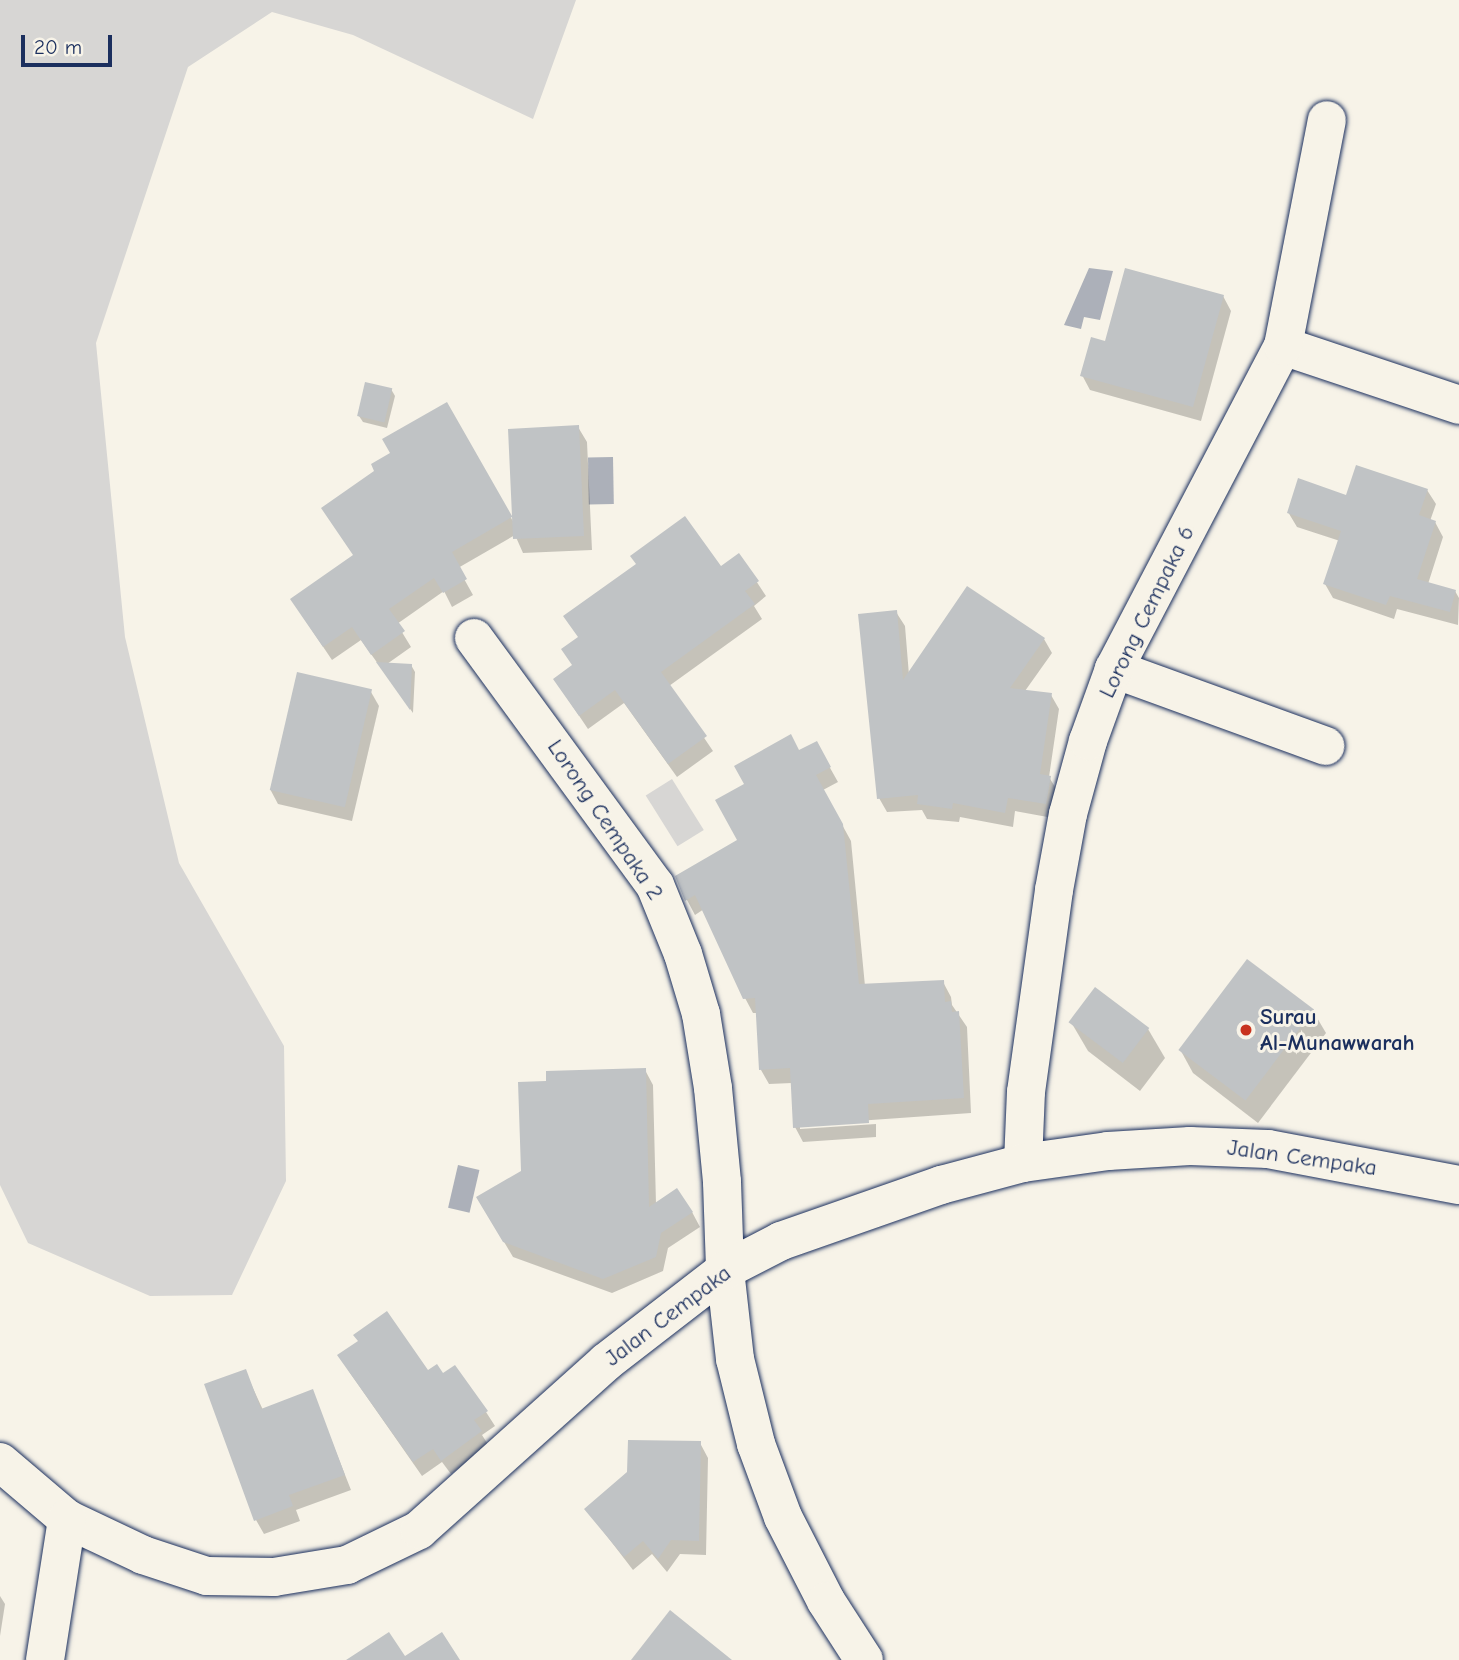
<!DOCTYPE html>
<style>
body{margin:0}
#map{position:relative;width:1459px;height:1660px;overflow:hidden;background:#f7f3e8;font-family:"Comic Neue",sans-serif}
div>[style]{position:absolute}
.green>*{inset:0;background:#d7d6d4;transform-origin:0 0}
.water>*{inset:0;background:#acb0b9;transform-origin:0 0}
.shadow>*{inset:0;background:#0003}
.building>*{inset:0;background:#c0c3c5;transform-origin:0 0}
.roads{filter:drop-shadow(0 0 2px #1b2f5e) drop-shadow(0 0 2px #1b2f5e)}
.minor>*{height:38px;margin:-19px;padding:0 19px;transform-origin:19px;border-radius:19px;background:#f7f3e8}
.dots>*{width:19px;height:19px;translate:-50% -50%;box-sizing:border-box;border:4px solid #f7f3e8;border-radius:50%}
span{translate:-50% -50%;white-space:nowrap;text-align:center;line-height:1.15;-webkit-text-stroke:6px #f7f3e8;paint-order:stroke}
.street-label{font-size:23px;color:#1b2f5e}
.poi-label{font-size:23px;color:#1b2f5e;font-weight:700}
.left{translate:0 -50%;text-align:left}
.scale{position:absolute;left:21px;top:35px;width:91px;height:32px;box-sizing:border-box;border:4px solid #1b2f5e;border-top:0;padding-left:9px;font-size:21px;line-height:24px;white-space:nowrap;color:#1b2f5e;-webkit-text-stroke:5px #f7f3e8;paint-order:stroke}
</style>
<div id="map">
<div class="green">
<i style="clip-path:polygon(0 0,576px 0,533px 119px,353px 35px,272px 12px,188px 67px,96px 343px,125px 637px,179px 863px,284px 1046px,286px 1181px,232px 1295px,150px 1296px,28px 1243px,0 1185px)"></i>
<i style="left:672px;top:779px;width:60px;height:31px;rotate:58deg"></i>
</div>
<div class="water">
<i style="clip-path:polygon(1089px 268px,1113px 271px,1100px 320px,1084px 317px,1081px 329px,1064px 325px)"></i>
<i style="left:613px;top:457px;width:47px;height:25px;rotate:89deg"></i>
<i style="left:458px;top:1165px;width:22px;height:44px;rotate:13deg"></i>
</div>
<div class="shadow">
<i style="clip-path:polygon(1223px 296px,1231px 311px,1201px 421px,1090px 390px,1082px 375px,1107px 344px)"></i>
<i style="clip-path:polygon(391px 389px,395px 396px,387px 428px,363px 422px,359px 416px)"></i>
<i style="clip-path:polygon(447px 405px,514px 523px,578px 427px,587px 442px,592px 550px,523px 553px,515px 535px,458px 568px,473px 595px,452px 607px,444px 591px,397px 624px,411px 647px,387px 664px,411px 665px,415px 672px,413px 713px,361px 640px,332px 660px,301px 614px,354px 556px,377px 471px)"></i>
<i style="clip-path:polygon(1427px 490px,1436px 504px,1430px 521px,1435px 522px,1443px 537px,1428px 584px,1455px 591px,1459px 598px,1458px 625px,1397px 609px,1394px 619px,1333px 598px,1325px 584px,1340px 541px,1297px 527px,1288px 512px,1347px 497px)"></i>
<i style="clip-path:polygon(739px 555px,766px 596px,754px 606px,762px 619px,669px 686px,713px 751px,677px 777px,624px 703px,588px 729px,555px 680px)"></i>
<i style="clip-path:polygon(896px 612px,905px 626px,909px 675px,1044px 639px,1052px 653px,1025px 691px,1051px 695px,1059px 709px,1049px 777px,1058px 792px,1053px 818px,1015px 811px,1013px 827px,960px 817px,959px 822px,927px 819px,922px 810px,887px 812px,879px 798px)"></i>
<i style="clip-path:polygon(371px 692px,379px 706px,352px 821px,278px 804px,270px 789px)"></i>
<i style="clip-path:polygon(816px 743px,838px 782px,823px 790px,851px 841px,865px 986px,943px 982px,951px 997px,952px 1005px,967px 1027px,971px 1113px,800px 1125px,800px 1129px,876px 1124px,876px 1137px,803px 1142px,795px 1127px,792px 1083px,769px 1084px,761px 1070px,758px 1013px,753px 1013px,745px 998px,704px 909px,695px 915px,687px 900px,677px 877px,739px 840px,799px 752px)"></i>
<i style="clip-path:polygon(1248px 961px,1313px 1011px,1326px 1033px,1258px 1123px,1193px 1073px,1181px 1051px)"></i>
<i style="clip-path:polygon(1071px 1022px,1148px 1029px,1165px 1058px,1140px 1091px,1088px 1051px)"></i>
<i style="clip-path:polygon(645px 1070px,653px 1085px,656px 1204px,692px 1212px,700px 1227px,668px 1248px,663px 1271px,612px 1293px,513px 1257px,478px 1198px,522px 1172px,547px 1083px)"></i>
<i style="clip-path:polygon(359px 1342px,427px 1373px,443px 1375px,486px 1412px,495px 1426px,482px 1435px,489px 1446px,451px 1474px,442px 1462px,422px 1476px,348px 1370px)"></i>
<i style="clip-path:polygon(245px 1371px,263px 1410px,312px 1391px,351px 1490px,296px 1510px,300px 1521px,264px 1534px,256px 1520px)"></i>
<i style="clip-path:polygon(700px 1443px,708px 1458px,706px 1555px,680px 1554px,667px 1572px,652px 1554px,633px 1570px,586px 1509px)"></i>
<i style="clip-path:polygon(0 1596px,5px 1604px,0 1636px)"></i>
</div>
<div class="building">
<i style="clip-path:polygon(1125px 268px,1224px 295px,1193px 407px,1080px 376px,1091px 337px,1105px 341px)"></i>
<i style="left:365px;top:382px;width:28px;height:35px;rotate:13deg"></i>
<i style="clip-path:polygon(447px 402px,512px 516px,508px 429px,579px 425px,584px 536px,513px 539px,512px 517px,452px 552px,467px 579px,443px 593px,434px 578px,389px 609px,405px 631px,371px 655px,352px 627px,323px 647px,290px 599px,353px 555px,321px 508px,374px 471px,371px 464px,390px 453px,382px 439px)"></i>
<i style="clip-path:polygon(1356px 465px,1428px 489px,1419px 515px,1436px 521px,1417px 579px,1456px 590px,1450px 612px,1390px 596px,1386px 605px,1323px 584px,1341px 531px,1287px 513px,1298px 478px,1346px 495px)"></i>
<i style="clip-path:polygon(685px 516px,721px 566px,739px 553px,759px 581px,745px 591px,755px 604px,661px 672px,707px 736px,668px 764px,615px 690px,579px 716px,553px 679px,572px 665px,561px 649px,578px 637px,563px 616px,636px 564px,630px 556px)"></i>
<i style="clip-path:polygon(967px 586px,1045px 638px,1010px 688px,1052px 693px,1040px 774px,1051px 776px,1046px 804px,1008px 798px,1005px 813px,953px 803px,952px 809px,917px 804px,918px 795px,877px 799px,858px 614px,897px 610px,903px 680px)"></i>
<i style="clip-path:polygon(376px 662px,412px 664px,410px 710px)"></i>
<i style="left:297px;top:672px;width:77px;height:121px;rotate:13deg"></i>
<i style="clip-path:polygon(791px 734px,799px 750px,817px 741px,831px 767px,816px 775px,843px 824px,859px 984px,944px 980px,945px 1002px,951px 1001px,952px 1012px,959px 1011px,964px 1098px,868px 1104px,869px 1123px,793px 1128px,790px 1068px,759px 1070px,755px 998px,743px 999px,695px 895px,685px 901px,675px 876px,737px 840px,715px 800px,744px 784px,734px 766px)"></i>
<i style="left:1247px;top:959px;width:84px;height:114px;rotate:37deg"></i>
<i style="left:1095px;top:987px;width:68px;height:44px;rotate:37deg"></i>
<i style="clip-path:polygon(646px 1068px,649px 1207px,677px 1188px,693px 1212px,661px 1233px,656px 1257px,603px 1279px,503px 1242px,476px 1197px,521px 1171px,518px 1082px,546px 1081px,546px 1071px)"></i>
<i style="clip-path:polygon(387px 1311px,428px 1370px,437px 1364px,443px 1373px,455px 1365px,488px 1411px,474px 1420px,482px 1431px,441px 1461px,433px 1449px,413px 1462px,337px 1355px,358px 1341px,353px 1335px)"></i>
<i style="clip-path:polygon(246px 1369px,261px 1409px,313px 1389px,345px 1475px,289px 1495px,293px 1506px,254px 1521px,204px 1384px)"></i>
<i style="clip-path:polygon(628px 1440px,701px 1441px,699px 1541px,671px 1540px,658px 1559px,643px 1541px,624px 1557px,584px 1509px,627px 1472px)"></i>
<i style="clip-path:polygon(670px 1610px,732px 1660px,631px 1660px)"></i>
<i style="clip-path:polygon(389px 1632px,405px 1656px,442px 1632px,460px 1660px,346px 1660px)"></i>
</div>
<div class="roads">
<div class="minor">
<i style="left:1283px;top:346px;width:186px;rotate:18.5deg"></i>
<i style="left:474px;top:638px;width:306px;rotate:53.8deg"></i>
<i style="left:655px;top:885px;width:74px;rotate:67.9deg"></i>
<i style="left:683px;top:954px;width:63px;rotate:73.3deg"></i>
<i style="left:701px;top:1014px;width:75px;rotate:80.8deg"></i>
<i style="left:713px;top:1088px;width:94px;rotate:84.5deg"></i>
<i style="left:722px;top:1182px;width:88px;rotate:88deg"></i>
<i style="left:725px;top:1270px;width:90px;rotate:83.6deg"></i>
<i style="left:735px;top:1359px;width:88px;rotate:76.1deg"></i>
<i style="left:756px;top:1444px;width:78px;rotate:69.7deg"></i>
<i style="left:783px;top:1517px;width:94px;rotate:62.9deg"></i>
<i style="left:826px;top:1601px;width:70px;rotate:57.2deg"></i>
<i style="left:1114px;top:669px;width:225px;rotate:20deg"></i>
<i style="left:1023px;top:1163px;width:71px;rotate:-87.6deg"></i>
<i style="left:1026px;top:1092px;width:204px;rotate:-82.1deg"></i>
<i style="left:1054px;top:890px;width:77px;rotate:-79.6deg"></i>
<i style="left:1068px;top:814px;width:76px;rotate:-74.7deg"></i>
<i style="left:1088px;top:741px;width:77px;rotate:-70.1deg"></i>
<i style="left:1114px;top:669px;width:365px;rotate:-62.4deg"></i>
<i style="left:1283px;top:346px;width:230px;rotate:-79deg"></i>
<i style="left:0;top:1462px;width:88px;rotate:40.4deg"></i>
<i style="left:67px;top:1519px;width:84px;rotate:25.3deg"></i>
<i style="left:143px;top:1555px;width:67px;rotate:18.2deg"></i>
<i style="left:207px;top:1576px;width:67px;rotate:0.9deg"></i>
<i style="left:274px;top:1577px;width:74px;rotate:-9.3deg"></i>
<i style="left:347px;top:1565px;width:80px;rotate:-25.9deg"></i>
<i style="left:419px;top:1530px;width:251px;rotate:-41.9deg"></i>
<i style="left:606px;top:1362px;width:150px;rotate:-37.7deg"></i>
<i style="left:725px;top:1270px;width:63px;rotate:-27.4deg"></i>
<i style="left:781px;top:1241px;width:170px;rotate:-19.3deg"></i>
<i style="left:941px;top:1185px;width:85px;rotate:-15deg"></i>
<i style="left:1023px;top:1163px;width:86px;rotate:-8deg"></i>
<i style="left:1108px;top:1151px;width:82px;rotate:-3.5deg"></i>
<i style="left:1190px;top:1146px;width:78px;rotate:2.2deg"></i>
<i style="left:1268px;top:1149px;width:194px;rotate:10.7deg"></i>
<i style="left:45px;top:1660px;width:143px;rotate:-81.1deg"></i>
</div>
</div>
<div class="dots">
<i style="left:1246px;top:1030px;background:#c8321e"></i>
</div>
<div class="street-label">
<span style="left:1147px;top:612px;rotate:-64deg">Lorong Cempaka 6</span>
<span style="left:605px;top:820px;rotate:56deg">Lorong Cempaka 2</span>
<span style="left:1302px;top:1158px;rotate:8deg">Jalan Cempaka</span>
<span style="left:668px;top:1316px;rotate:-37deg">Jalan Cempaka</span>
</div>
<div class="poi-label">
<span class="left" style="left:1260px;top:1030px">Surau<br>Al-Munawwarah</span>
</div>
<div class="scale">20 m</div>
</div>
